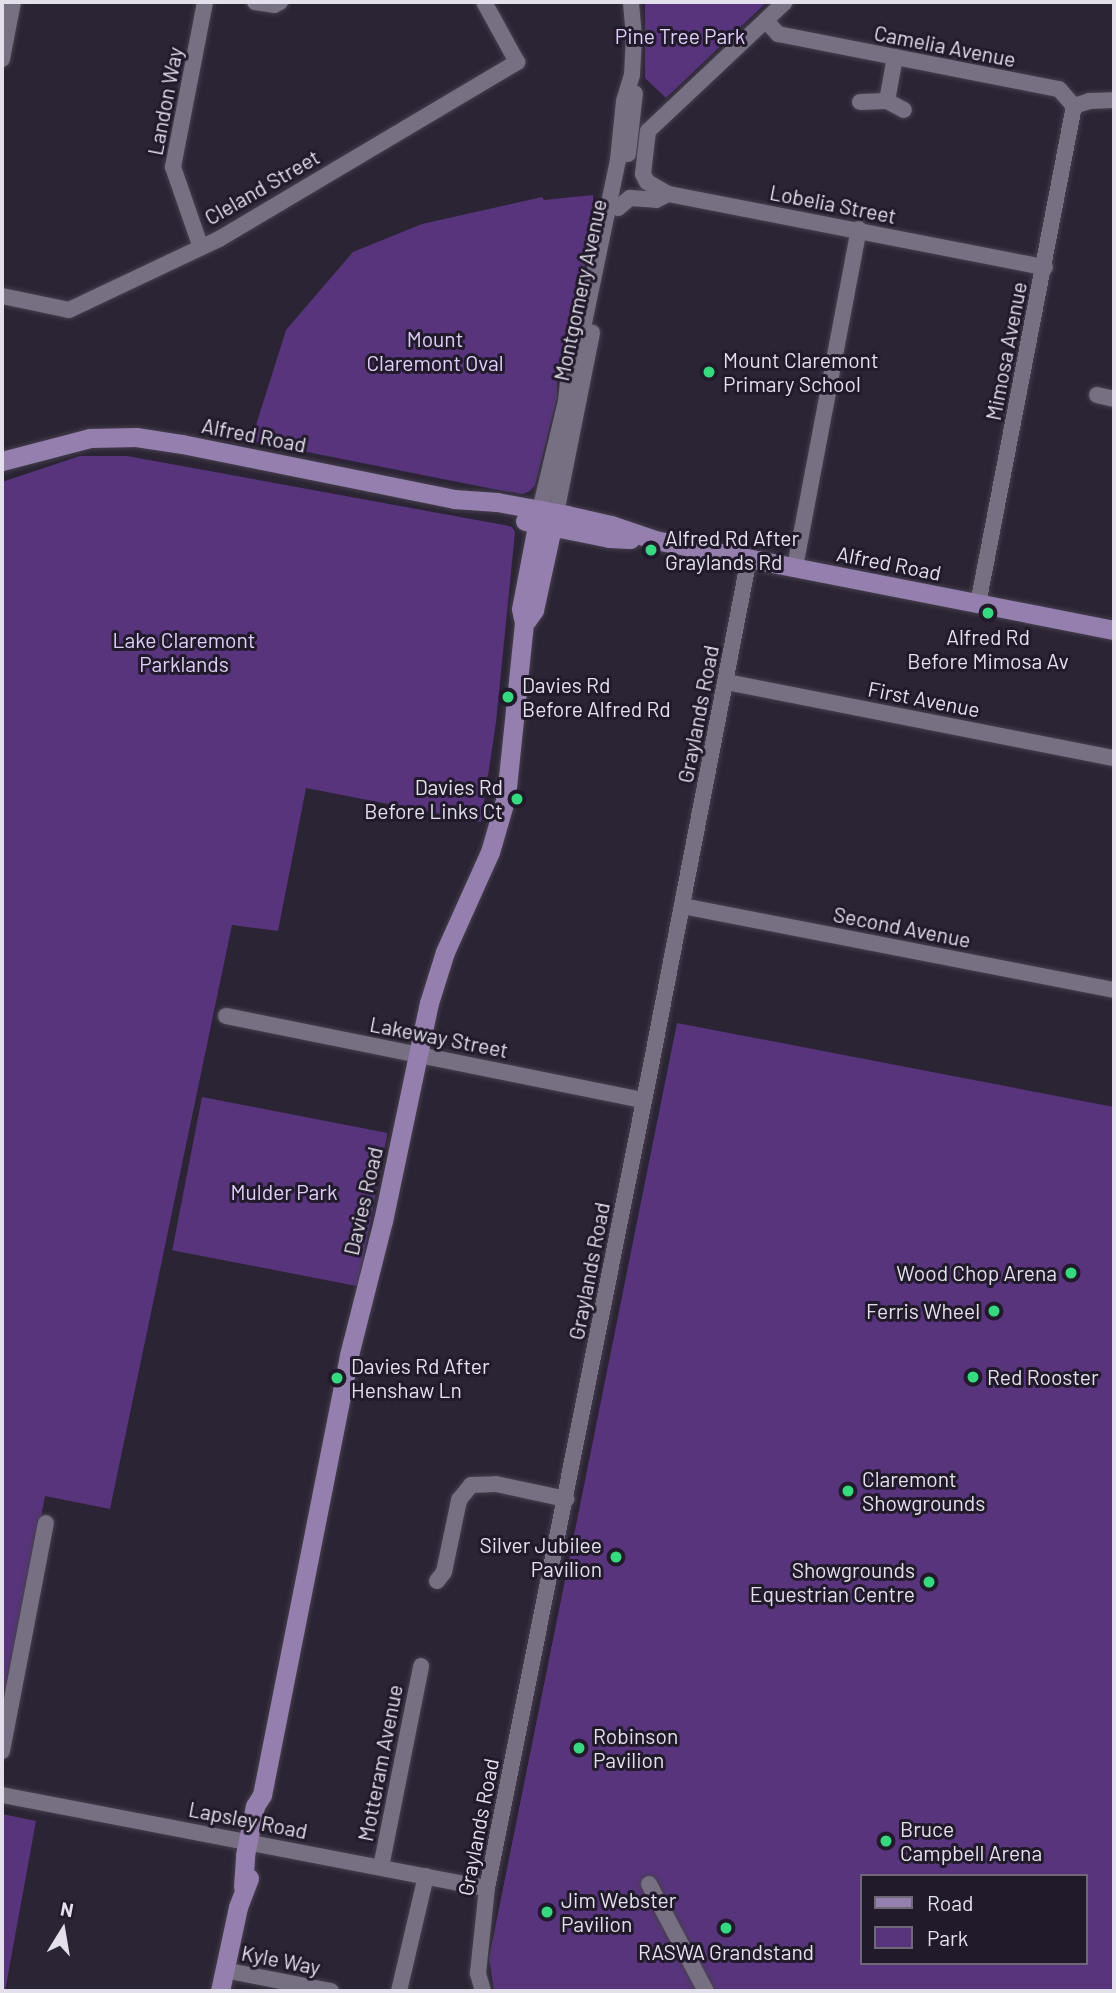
<!DOCTYPE html>
<style>
body{margin:0}
#map{position:relative;width:1116px;height:1993px;overflow:hidden;background:#2b2434;font-family:Barlow,sans-serif}
div>[style]{position:absolute}
.green>*{inset:0;background:#58347d;transform-origin:0 0}
.roads{filter:drop-shadow(0 0 2px #45404d) drop-shadow(0 0 2px #45404d)}
.minor>*{height:16px;margin:-8px;padding:0 8px;transform-origin:8px;border-radius:8px;background:#776f82}
.major>*{height:19px;margin:-9.5px;padding:0 9.5px;transform-origin:9.5px;border-radius:9.5px;background:#947fae}
.dots>*{width:19px;height:19px;translate:-50% -50%;box-sizing:border-box;border:4px solid #211a2a;border-radius:50%}
span{translate:-50% -50%;white-space:nowrap;text-align:center;line-height:1.15;-webkit-text-stroke:6px #211a2a;paint-order:stroke}
.park-label{font-size:21px;color:#e0cefa}
.street-label{font-size:21px;color:#e4e0eb}
.poi-label{font-size:21px;color:#e4e0eb}
.left{translate:0 -50%;text-align:left}
.right{translate:-100% -50%;text-align:right}
.frame{position:absolute;inset:0;border:4px solid #e4e0eb;pointer-events:none}
.legend{position:absolute;left:860px;top:1874px;width:228px;height:91px;box-sizing:border-box;background:#211a2a;border:2px solid #6f6977;margin:0;padding:9px 12px;list-style:none;font-size:21px;color:#e4e0eb}
.legend li{display:flex;align-items:center;gap:14px;height:35px}
.legend b{width:35px;border:2px solid #6f6977}
.north{position:absolute;left:28px;top:1895px;width:70px;height:70px;-webkit-text-stroke:5px #211a2a;paint-order:stroke;rotate:11deg;font-size:19px;font-weight:700;line-height:28px;text-align:center;color:#e4e0eb}
.north::after{content:'';display:block;margin:auto;width:24px;height:32px;background:#e4e0eb;clip-path:polygon(50% 0,100% 100%,50% 72%,0 100%)}
</style>
<div id="map">
<div class="green">
<i style="clip-path:polygon(645px 2px,767px 2px,666px 98px,645px 78px)"></i>
<i style="clip-path:polygon(593px 195px,594px 219px,567px 353px,557px 373px,557px 398px,535px 485px,530px 491px,523px 494px,498px 490px,251px 441px,286px 330px,353px 252px,422px 224px,542px 197px,544px 200px)"></i>
<i style="clip-path:polygon(80px 456px,127px 456px,504px 525px,512px 527px,515px 532px,496px 722px,481px 822px,306px 788px,278px 931px,232px 925px,110px 1509px,45px 1496px,2px 1733px,2px 482px)"></i>
<i style="clip-path:polygon(evenodd,677px 1023px,1114px 1107px,1114px 1991px,494px 1991px,489px 1958px,677px 1023px,862px 1876px,1086px 1876px,1086px 1963px,862px 1963px,862px 1876px)"></i>
<i style="left:202px;top:1097px;width:189px;height:156px;rotate:11deg"></i>
<i style="clip-path:polygon(2px 1814px,36px 1821px,5px 1991px,2px 1991px)"></i>
</div>
<div class="roads">
<div class="minor">
<i style="left:255px;top:2px;width:19px;rotate:9deg"></i>
<i style="left:274px;top:5px;width:7px;rotate:-27deg"></i>
<i style="left:766px;top:21px;width:18px;rotate:47deg"></i>
<i style="left:778px;top:34px;width:286px;rotate:11.1deg"></i>
<i style="left:1059px;top:89px;width:23px;rotate:49deg"></i>
<i style="left:1074px;top:106px;width:16px;rotate:-18deg"></i>
<i style="left:1089px;top:101px;width:25px;rotate:-2deg"></i>
<i style="left:2px;top:59px;width:58px;rotate:-79.1deg"></i>
<i style="left:887px;top:101px;width:19px;rotate:28deg"></i>
<i style="left:860px;top:102px;width:27px;rotate:-2deg"></i>
<i style="left:887px;top:101px;width:45px;rotate:-79.7deg"></i>
<i style="left:628px;top:154px;width:61px;rotate:-83.5deg"></i>
<i style="left:668px;top:194px;width:24px;rotate:-150deg"></i>
<i style="left:647px;top:182px;width:9px;rotate:-117deg"></i>
<i style="left:643px;top:174px;width:43px;rotate:-83.4deg"></i>
<i style="left:648px;top:131px;width:188px;rotate:-43.3deg"></i>
<i style="left:618px;top:208px;width:16px;rotate:-40deg"></i>
<i style="left:630px;top:198px;width:26px;rotate:4deg"></i>
<i style="left:656px;top:200px;width:13px;rotate:-27deg"></i>
<i style="left:668px;top:194px;width:384px;rotate:11deg"></i>
<i style="left:200px;top:245px;width:83px;rotate:-109.1deg"></i>
<i style="left:173px;top:167px;width:168px;rotate:-79deg"></i>
<i style="left:2px;top:296px;width:68px;rotate:11.8deg"></i>
<i style="left:69px;top:310px;width:166px;rotate:-25.3deg"></i>
<i style="left:219px;top:239px;width:347px;rotate:-30.7deg"></i>
<i style="left:517px;top:62px;width:68px;rotate:-118.8deg"></i>
<i style="left:1097px;top:395px;width:17px;rotate:13deg"></i>
<i style="left:540px;top:510px;width:112px;rotate:-76.6deg"></i>
<i style="left:566px;top:401px;width:31px;rotate:-84deg"></i>
<i style="left:569px;top:370px;width:30px;rotate:-69deg"></i>
<i style="left:580px;top:342px;width:186px;rotate:-78.2deg"></i>
<i style="left:618px;top:160px;width:59px;rotate:-84.2deg"></i>
<i style="left:624px;top:101px;width:27px;rotate:-73deg"></i>
<i style="left:632px;top:75px;width:38px;rotate:-87deg"></i>
<i style="left:634px;top:37px;width:35px;rotate:-95deg"></i>
<i style="left:556px;top:513px;width:184px;rotate:-78.7deg"></i>
<i style="left:795px;top:567px;width:344px;rotate:-79.3deg"></i>
<i style="left:978px;top:604px;width:507px;rotate:-79.09deg"></i>
<i style="left:726px;top:682px;width:395px;rotate:11.1deg"></i>
<i style="left:682px;top:906px;width:440px;rotate:11deg"></i>
<i style="left:226px;top:1016px;width:426px;rotate:11.4deg"></i>
<i style="left:437px;top:1581px;width:11px;rotate:-52deg"></i>
<i style="left:444px;top:1572px;width:74px;rotate:-78.2deg"></i>
<i style="left:459px;top:1500px;width:19px;rotate:-51deg"></i>
<i style="left:471px;top:1485px;width:25px;rotate:-2deg"></i>
<i style="left:496px;top:1484px;width:72px;rotate:12.1deg"></i>
<i style="left:2px;top:1751px;width:232px;rotate:-79.1deg"></i>
<i style="left:2px;top:1795px;width:494px;rotate:10.9deg"></i>
<i style="left:381px;top:1867px;width:205px;rotate:-78.7deg"></i>
<i style="left:649px;top:1884px;width:121px;rotate:62deg"></i>
<i style="left:224px;top:1970px;width:109px;rotate:11.1deg"></i>
<i style="left:399px;top:1991px;width:118px;rotate:-76.8deg"></i>
<i style="left:483px;top:1991px;width:19px;rotate:-106deg"></i>
<i style="left:478px;top:1973px;width:85px;rotate:-84deg"></i>
<i style="left:487px;top:1888px;width:823px;rotate:-78.72deg"></i>
<i style="left:648px;top:1081px;width:533px;rotate:-79.07deg"></i>
</div>
<div class="major">
<i style="left:2px;top:461px;width:91px;rotate:-14.6deg"></i>
<i style="left:90px;top:438px;width:46px;rotate:-1.2deg"></i>
<i style="left:136px;top:437px;width:47px;rotate:8.7deg"></i>
<i style="left:182px;top:444px;width:278px;rotate:11.4deg"></i>
<i style="left:454px;top:499px;width:43px;rotate:4deg"></i>
<i style="left:497px;top:502px;width:71px;rotate:10.5deg"></i>
<i style="left:567px;top:515px;width:45px;rotate:12.8deg"></i>
<i style="left:611px;top:525px;width:46px;rotate:18.8deg"></i>
<i style="left:655px;top:540px;width:468px;rotate:11.1deg"></i>
<i style="left:525px;top:521px;width:86px;rotate:11.4deg"></i>
<i style="left:609px;top:538px;width:21px;rotate:3deg"></i>
<i style="left:527px;top:620px;width:12px;rotate:-55deg"></i>
<i style="left:534px;top:610px;width:98px;rotate:-77.7deg"></i>
<i style="left:243px;top:1887px;width:32px;rotate:-86deg"></i>
<i style="left:245px;top:1855px;width:50px;rotate:-78.5deg"></i>
<i style="left:255px;top:1806px;width:13px;rotate:-58deg"></i>
<i style="left:262px;top:1795px;width:449px;rotate:-78.8deg"></i>
<i style="left:349px;top:1355px;width:138px;rotate:-75.8deg"></i>
<i style="left:383px;top:1221px;width:223px;rotate:-78.1deg"></i>
<i style="left:429px;top:1003px;width:53px;rotate:-72.6deg"></i>
<i style="left:445px;top:952px;width:110px;rotate:-65.8deg"></i>
<i style="left:490px;top:852px;width:57px;rotate:-73.8deg"></i>
<i style="left:506px;top:797px;width:175px;rotate:-84.1deg"></i>
<i style="left:524px;top:623px;width:14px;rotate:-102deg"></i>
<i style="left:521px;top:609px;width:101px;rotate:-79.1deg"></i>
<i style="left:220px;top:1991px;width:86px;rotate:-77.9deg"></i>
<i style="left:238px;top:1907px;width:31px;rotate:-69deg"></i>
</div>
</div>
<div class="dots">
<i style="left:709px;top:372px;background:#36d880"></i>
<i style="left:651px;top:550px;background:#36d880"></i>
<i style="left:988px;top:613px;background:#36d880"></i>
<i style="left:508px;top:697px;background:#36d880"></i>
<i style="left:517px;top:799px;background:#36d880"></i>
<i style="left:1071px;top:1273px;background:#36d880"></i>
<i style="left:994px;top:1311px;background:#36d880"></i>
<i style="left:973px;top:1377px;background:#36d880"></i>
<i style="left:337px;top:1378px;background:#36d880"></i>
<i style="left:848px;top:1491px;background:#36d880"></i>
<i style="left:616px;top:1557px;background:#36d880"></i>
<i style="left:929px;top:1582px;background:#36d880"></i>
<i style="left:579px;top:1748px;background:#36d880"></i>
<i style="left:886px;top:1841px;background:#36d880"></i>
<i style="left:547px;top:1912px;background:#36d880"></i>
<i style="left:726px;top:1928px;background:#36d880"></i>
</div>
<div class="park-label">
<span style="left:680px;top:36px">Pine Tree Park</span>
<span style="left:435px;top:351px">Mount<br>Claremont Oval</span>
<span style="left:184px;top:652px">Lake Claremont<br>Parklands</span>
<span style="left:284px;top:1192px">Mulder Park</span>
</div>
<div class="street-label">
<span style="left:945px;top:46px;rotate:11deg">Camelia Avenue</span>
<span style="left:165px;top:101px;rotate:-79deg">Landon Way</span>
<span style="left:262px;top:187px;rotate:-30deg">Cleland Street</span>
<span style="left:833px;top:204px;rotate:11deg">Lobelia Street</span>
<span style="left:580px;top:290px;rotate:-78deg">Montgomery Avenue</span>
<span style="left:1006px;top:351px;rotate:-79deg">Mimosa Avenue</span>
<span style="left:254px;top:435px;rotate:11deg">Alfred Road</span>
<span style="left:889px;top:563px;rotate:11deg">Alfred Road</span>
<span style="left:924px;top:699px;rotate:11deg">First Avenue</span>
<span style="left:698px;top:714px;rotate:-79deg">Graylands Road</span>
<span style="left:902px;top:927px;rotate:11deg">Second Avenue</span>
<span style="left:439px;top:1037px;rotate:11deg">Lakeway Street</span>
<span style="left:363px;top:1201px;rotate:-77deg">Davies Road</span>
<span style="left:589px;top:1271px;rotate:-79deg">Graylands Road</span>
<span style="left:380px;top:1763px;rotate:-79deg">Motteram Avenue</span>
<span style="left:248px;top:1820px;rotate:11deg">Lapsley Road</span>
<span style="left:478px;top:1827px;rotate:-79deg">Graylands Road</span>
<span style="left:281px;top:1960px;rotate:11deg">Kyle Way</span>
</div>
<div class="poi-label">
<span class="left" style="left:723px;top:372px">Mount Claremont<br>Primary School</span>
<span class="left" style="left:665px;top:550px">Alfred Rd After<br>Graylands Rd</span>
<span style="left:988px;top:649px">Alfred Rd<br>Before Mimosa Av</span>
<span class="left" style="left:522px;top:697px">Davies Rd<br>Before Alfred Rd</span>
<span class="right" style="left:503px;top:799px">Davies Rd<br>Before Links Ct</span>
<span class="right" style="left:1057px;top:1273px">Wood Chop Arena</span>
<span class="right" style="left:980px;top:1311px">Ferris Wheel</span>
<span class="left" style="left:351px;top:1378px">Davies Rd After<br>Henshaw Ln</span>
<span class="left" style="left:987px;top:1377px">Red Rooster</span>
<span class="left" style="left:862px;top:1491px">Claremont<br>Showgrounds</span>
<span class="right" style="left:602px;top:1557px">Silver Jubilee<br>Pavilion</span>
<span class="right" style="left:915px;top:1582px">Showgrounds<br>Equestrian Centre</span>
<span class="left" style="left:593px;top:1748px">Robinson<br>Pavilion</span>
<span class="left" style="left:900px;top:1841px">Bruce<br>Campbell Arena</span>
<span class="left" style="left:561px;top:1912px">Jim Webster<br>Pavilion</span>
<span style="left:726px;top:1952px">RASWA Grandstand</span>
</div>
<div class="frame"></div>
<ul class="legend">
<li><b style="height:9px;background:#947fae"></b>Road</li>
<li><b style="height:19px;background:#58347d"></b>Park</li>
</ul>
<div class="north">N</div>
</div>
